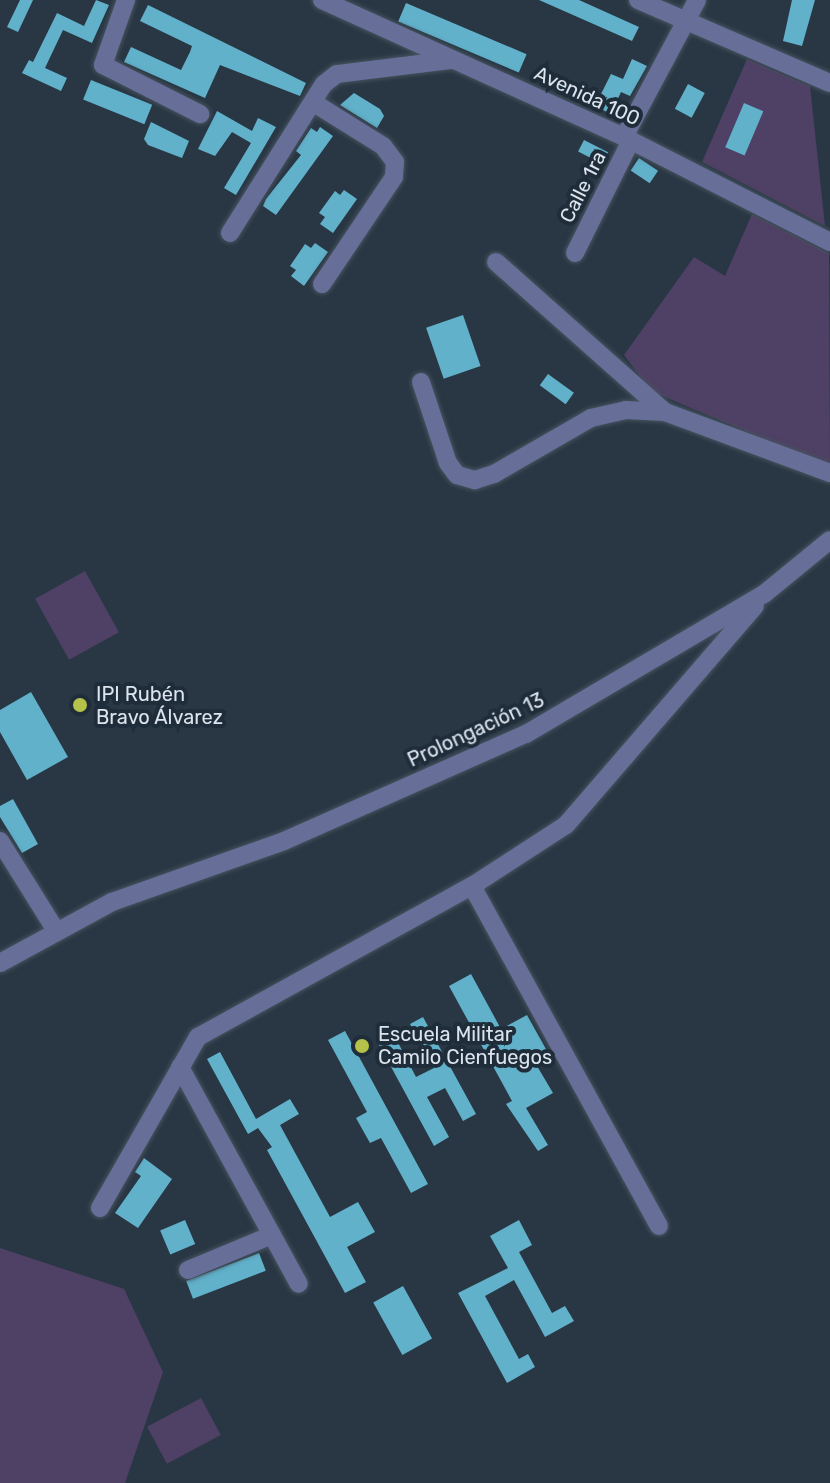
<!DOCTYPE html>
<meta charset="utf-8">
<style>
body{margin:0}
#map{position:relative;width:830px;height:1483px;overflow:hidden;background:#293744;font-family:Rubik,sans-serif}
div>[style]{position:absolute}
.green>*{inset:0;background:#4f4065;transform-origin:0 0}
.building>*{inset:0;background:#61b1cb;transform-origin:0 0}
.roads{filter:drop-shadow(0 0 2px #46535f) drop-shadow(0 0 2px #46535f)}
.minor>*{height:18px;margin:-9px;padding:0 9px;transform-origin:9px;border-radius:9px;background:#676f99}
.dots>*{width:22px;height:22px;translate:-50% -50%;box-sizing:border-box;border:4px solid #1f2d3a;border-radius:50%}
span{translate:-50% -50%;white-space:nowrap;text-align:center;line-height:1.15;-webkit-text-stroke:8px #1f2d3a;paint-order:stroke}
.street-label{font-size:20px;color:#dce4ed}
.poi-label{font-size:20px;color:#dce4ed}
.left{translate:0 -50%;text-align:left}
</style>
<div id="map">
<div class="green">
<i style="clip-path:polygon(747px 59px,810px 86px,825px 226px,702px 162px)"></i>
<i style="clip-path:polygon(752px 214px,829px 253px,830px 467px,651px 391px,624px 355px,694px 257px,725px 276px)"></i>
<i style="left:85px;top:571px;width:70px;height:57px;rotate:61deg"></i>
<i style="clip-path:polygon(0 1248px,124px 1289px,163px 1372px,125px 1483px,0 1483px)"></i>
<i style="left:201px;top:1398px;width:42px;height:61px;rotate:62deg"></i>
</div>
<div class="building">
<i style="clip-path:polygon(20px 0,33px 0,18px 32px,7px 27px)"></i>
<i style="clip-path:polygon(96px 0,109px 5px,92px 43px,63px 30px,45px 68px,67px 78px,61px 91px,22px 73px,29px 60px,33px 62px,57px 13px,84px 26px)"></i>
<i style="clip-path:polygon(539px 0,579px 0,639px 27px,632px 41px)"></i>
<i style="clip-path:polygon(792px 0,815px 0,802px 46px,783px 41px)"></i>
<i style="left:406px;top:3px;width:131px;height:20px;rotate:23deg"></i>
<i style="clip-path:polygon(148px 5px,306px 83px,300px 96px,220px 65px,205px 98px,124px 62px,131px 47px,181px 70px,190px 52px,192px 46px,140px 21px)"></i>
<i style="clip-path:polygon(632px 59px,647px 66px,630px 96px,621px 92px,611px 114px,595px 106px,611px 74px,623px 79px)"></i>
<i style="left:91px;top:80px;width:66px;height:21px;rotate:22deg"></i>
<i style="left:688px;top:84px;width:19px;height:28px;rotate:28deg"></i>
<i style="clip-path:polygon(354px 93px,380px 109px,384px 116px,377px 128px,340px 105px)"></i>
<i style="left:744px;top:103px;width:21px;height:48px;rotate:23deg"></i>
<i style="clip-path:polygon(217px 111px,252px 131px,258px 118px,276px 127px,236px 195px,224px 188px,251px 143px,232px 132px,215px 156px,198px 149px)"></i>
<i style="clip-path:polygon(151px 122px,189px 141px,182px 158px,148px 145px,144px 139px)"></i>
<i style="clip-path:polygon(320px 127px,333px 136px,276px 215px,263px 206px,266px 199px,301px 155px,296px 151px,311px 128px,317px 132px)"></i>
<i style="left:584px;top:140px;width:27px;height:13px;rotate:27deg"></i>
<i style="left:639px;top:158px;width:23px;height:15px;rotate:34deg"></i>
<i style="clip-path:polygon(344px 190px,357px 199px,333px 233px,320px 224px,325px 217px,319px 213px,335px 191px,340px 195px)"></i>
<i style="clip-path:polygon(315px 243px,328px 252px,304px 286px,291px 276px,296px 270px,290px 266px,305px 244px,311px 248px)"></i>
<i style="left:463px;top:315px;width:54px;height:39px;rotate:71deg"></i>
<i style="left:548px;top:374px;width:32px;height:14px;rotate:36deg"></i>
<i style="clip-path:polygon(31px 692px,68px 757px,27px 780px,0 732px,0 710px)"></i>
<i style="clip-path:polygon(13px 799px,38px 844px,22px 853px,0 817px,0 806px)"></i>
<i style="clip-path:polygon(471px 974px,501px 1029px,527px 1015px,551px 1058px,537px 1066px,553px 1093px,526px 1108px,548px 1145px,538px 1151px,506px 1104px,512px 1101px,449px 986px)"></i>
<i style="clip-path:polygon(423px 1017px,476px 1114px,463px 1121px,445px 1088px,427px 1097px,449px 1137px,434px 1146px,377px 1041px,393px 1033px,416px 1077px,434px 1068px,410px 1024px)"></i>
<i style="clip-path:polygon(345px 1031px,428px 1184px,411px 1193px,381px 1138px,370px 1143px,356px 1118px,367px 1112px,328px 1040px)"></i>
<i style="clip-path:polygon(220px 1052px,256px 1119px,290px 1099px,299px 1114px,280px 1125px,330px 1217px,358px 1202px,375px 1232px,347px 1247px,366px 1282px,345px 1293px,267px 1150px,272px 1147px,258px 1128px,248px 1134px,207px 1059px)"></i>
<i style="clip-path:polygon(144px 1158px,172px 1179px,138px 1228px,115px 1213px,141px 1176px,135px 1172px)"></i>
<i style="left:185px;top:1220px;width:26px;height:27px;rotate:67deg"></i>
<i style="clip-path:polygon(519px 1220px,532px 1245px,519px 1252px,552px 1313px,565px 1306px,574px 1321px,545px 1337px,514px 1280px,485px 1296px,519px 1359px,528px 1354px,535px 1367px,507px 1383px,458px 1293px,508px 1268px,490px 1236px)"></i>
<i style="left:259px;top:1253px;width:19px;height:78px;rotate:69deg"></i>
<i style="left:403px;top:1286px;width:60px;height:34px;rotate:61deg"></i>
</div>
<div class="roads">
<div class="minor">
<i style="left:126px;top:0;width:69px;rotate:109.5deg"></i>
<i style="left:103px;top:65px;width:109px;rotate:26.8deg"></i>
<i style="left:322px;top:0;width:332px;rotate:24.4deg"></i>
<i style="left:624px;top:137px;width:231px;rotate:27deg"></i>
<i style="left:638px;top:0;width:209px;rotate:23.4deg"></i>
<i style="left:314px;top:103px;width:81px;rotate:31.9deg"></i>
<i style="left:383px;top:146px;width:20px;rotate:53deg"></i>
<i style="left:395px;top:162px;width:15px;rotate:94deg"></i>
<i style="left:394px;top:177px;width:129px;rotate:123.9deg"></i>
<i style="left:624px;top:137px;width:155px;rotate:-61.9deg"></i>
<i style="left:230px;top:233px;width:176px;rotate:-57.8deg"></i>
<i style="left:324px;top:84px;width:16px;rotate:-38deg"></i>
<i style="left:337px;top:74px;width:115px;rotate:-7deg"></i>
<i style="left:575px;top:253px;width:126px;rotate:-63.6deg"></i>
<i style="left:496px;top:262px;width:226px;rotate:41.6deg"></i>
<i style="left:421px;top:382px;width:85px;rotate:71.6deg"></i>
<i style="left:448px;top:463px;width:15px;rotate:53deg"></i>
<i style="left:457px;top:475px;width:19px;rotate:16deg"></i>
<i style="left:475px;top:480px;width:20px;rotate:-18deg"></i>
<i style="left:494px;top:474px;width:112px;rotate:-30deg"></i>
<i style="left:591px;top:418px;width:36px;rotate:-13deg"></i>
<i style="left:626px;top:410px;width:39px;rotate:3deg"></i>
<i style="left:665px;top:412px;width:176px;rotate:20.3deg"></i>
<i style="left:0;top:841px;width:104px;rotate:58deg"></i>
<i style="left:472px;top:886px;width:112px;rotate:-33deg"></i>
<i style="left:566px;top:825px;width:289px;rotate:-49.2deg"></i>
<i style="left:0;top:963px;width:128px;rotate:-28.6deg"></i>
<i style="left:112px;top:902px;width:182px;rotate:-19.5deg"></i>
<i style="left:284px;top:841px;width:265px;rotate:-23.9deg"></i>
<i style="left:526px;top:734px;width:276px;rotate:-30.5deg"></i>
<i style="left:764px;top:594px;width:85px;rotate:-39.3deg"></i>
<i style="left:180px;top:1067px;width:247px;rotate:61.3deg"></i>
<i style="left:100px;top:1208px;width:197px;rotate:-60.2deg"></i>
<i style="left:198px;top:1037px;width:313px;rotate:-28.9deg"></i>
<i style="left:472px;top:886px;width:388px;rotate:61.2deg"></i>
<i style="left:188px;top:1270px;width:91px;rotate:-22.6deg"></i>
</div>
</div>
<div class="dots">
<i style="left:80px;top:705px;background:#b5c249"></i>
<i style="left:362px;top:1046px;background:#b5c249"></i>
</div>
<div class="street-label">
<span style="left:587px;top:96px;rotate:25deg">Avenida 100</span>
<span style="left:583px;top:187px;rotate:-63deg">Calle 1ra</span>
<span style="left:476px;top:730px;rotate:-25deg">Prolongación 13</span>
</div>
<div class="poi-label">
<span class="left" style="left:96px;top:706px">IPI Rubén<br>Bravo Álvarez</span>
<span class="left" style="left:378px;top:1046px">Escuela Militar<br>Camilo Cienfuegos</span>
</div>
</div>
